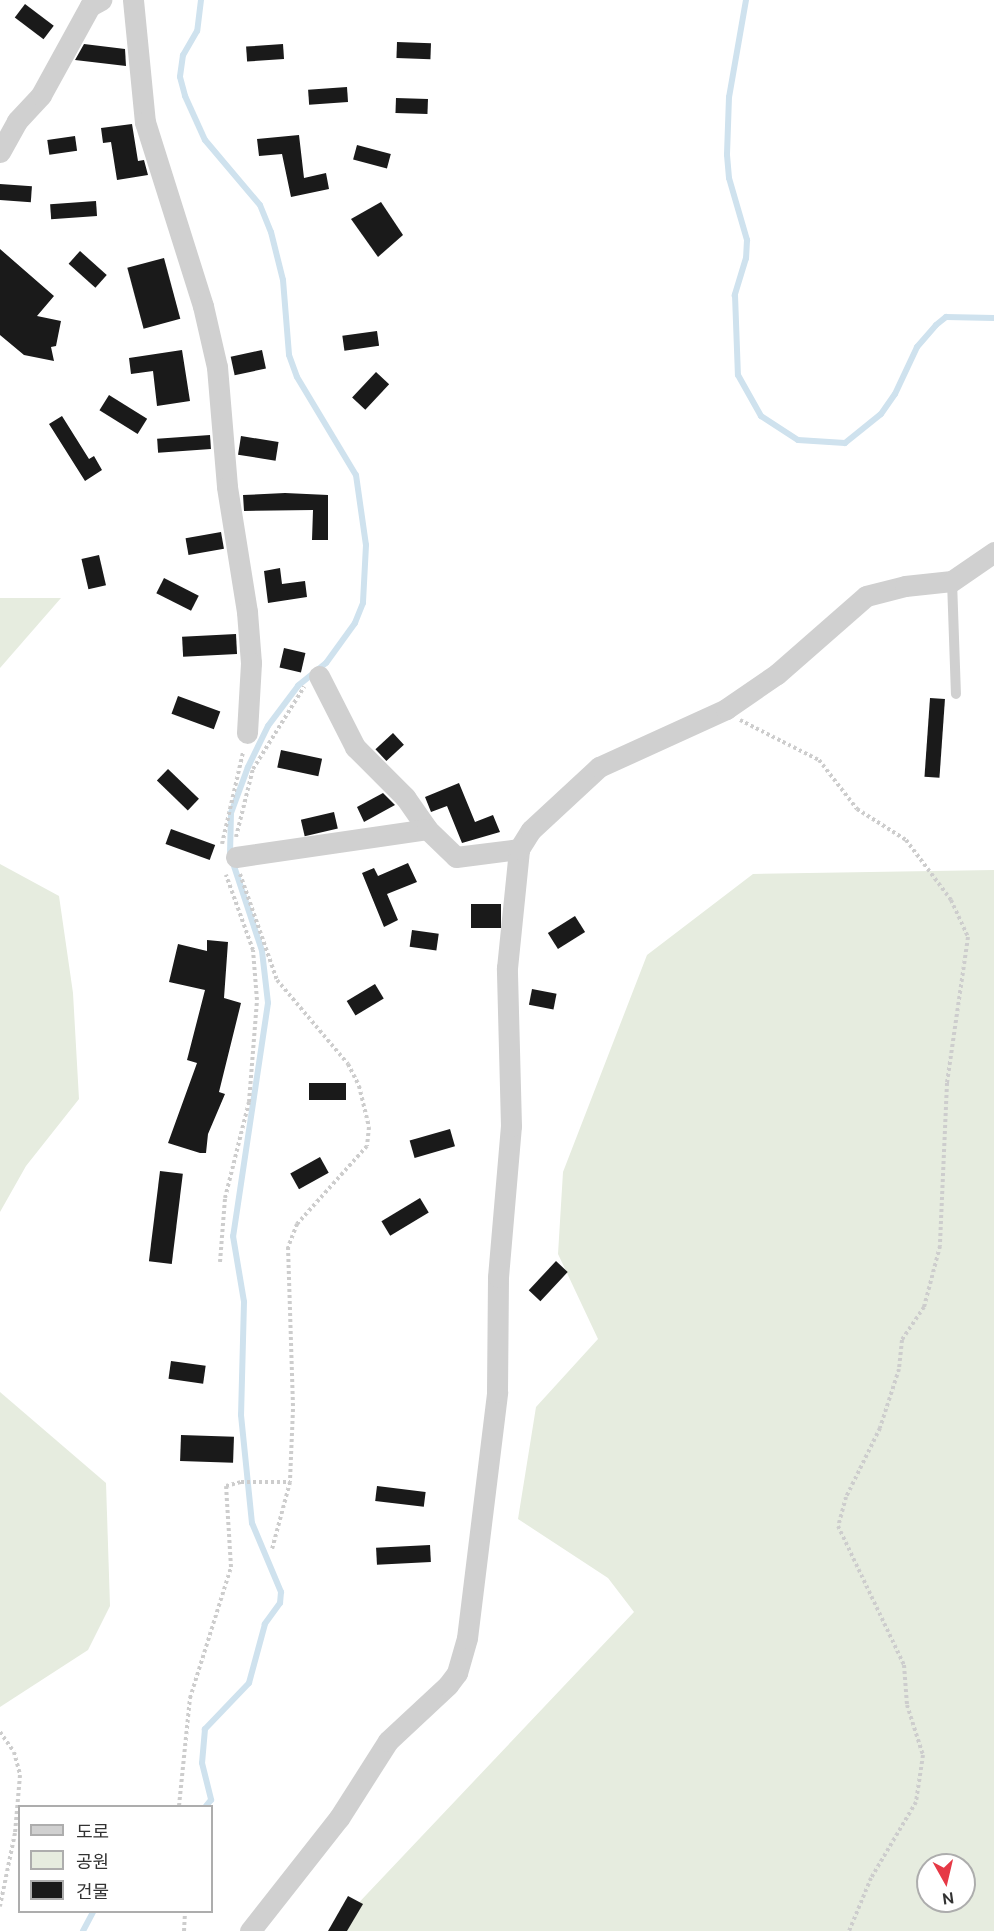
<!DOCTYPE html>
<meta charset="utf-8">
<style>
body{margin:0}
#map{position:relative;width:994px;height:1931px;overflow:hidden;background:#fff;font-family:Ubuntu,"Noto Sans KR",sans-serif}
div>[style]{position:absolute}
.green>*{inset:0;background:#e6ecdf}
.stream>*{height:6px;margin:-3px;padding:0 3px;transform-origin:3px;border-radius:3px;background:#cfe2ee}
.building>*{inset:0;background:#1a1a1a;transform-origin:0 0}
.path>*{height:4px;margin-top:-2px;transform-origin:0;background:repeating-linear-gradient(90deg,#cdcdcd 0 3px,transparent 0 6px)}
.lane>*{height:10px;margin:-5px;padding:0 5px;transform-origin:5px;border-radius:5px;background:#d0d0d0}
.street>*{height:21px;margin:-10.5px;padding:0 10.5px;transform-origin:10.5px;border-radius:10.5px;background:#d0d0d0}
span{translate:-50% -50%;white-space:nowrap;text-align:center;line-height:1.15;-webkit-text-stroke:6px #fff;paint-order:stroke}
.legend{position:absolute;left:18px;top:1805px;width:195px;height:108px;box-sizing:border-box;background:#fff;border:2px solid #adadad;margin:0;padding:8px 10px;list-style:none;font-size:18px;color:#333}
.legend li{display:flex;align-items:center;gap:12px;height:30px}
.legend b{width:30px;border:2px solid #adadad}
.north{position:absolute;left:916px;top:1853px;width:60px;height:60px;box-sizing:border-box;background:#fff;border:2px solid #adadad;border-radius:50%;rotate:172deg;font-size:16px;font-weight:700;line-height:24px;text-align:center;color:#333}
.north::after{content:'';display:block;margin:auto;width:21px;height:27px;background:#e63946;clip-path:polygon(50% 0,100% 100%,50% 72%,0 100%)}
</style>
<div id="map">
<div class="green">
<i style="clip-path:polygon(0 598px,61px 598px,0 668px)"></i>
<i style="clip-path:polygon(0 864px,59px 896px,73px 993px,79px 1099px,26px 1166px,0 1212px)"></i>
<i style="clip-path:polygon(evenodd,994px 870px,994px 1931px,332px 1931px,634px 1612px,608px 1578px,518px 1519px,536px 1407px,598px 1339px,558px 1254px,563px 1172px,647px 955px,753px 874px,994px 870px,928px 1865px,964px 1865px,964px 1901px,928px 1901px,928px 1865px)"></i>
<i style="clip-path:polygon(0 1392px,106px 1483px,110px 1606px,88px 1650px,0 1707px)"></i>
</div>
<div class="stream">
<i style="left:201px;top:0;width:31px;rotate:97deg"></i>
<i style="left:197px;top:31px;width:28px;rotate:120deg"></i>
<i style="left:183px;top:55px;width:22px;rotate:98deg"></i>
<i style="left:180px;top:77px;width:20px;rotate:75deg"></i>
<i style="left:185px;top:96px;width:48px;rotate:65.6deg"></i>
<i style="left:205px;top:140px;width:85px;rotate:49.8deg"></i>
<i style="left:260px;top:205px;width:29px;rotate:68deg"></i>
<i style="left:271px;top:232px;width:49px;rotate:76deg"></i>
<i style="left:283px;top:280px;width:75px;rotate:85.4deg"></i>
<i style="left:289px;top:355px;width:23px;rotate:70deg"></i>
<i style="left:297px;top:377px;width:114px;rotate:59deg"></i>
<i style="left:356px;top:475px;width:71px;rotate:81.9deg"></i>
<i style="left:366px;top:545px;width:58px;rotate:93deg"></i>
<i style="left:363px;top:603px;width:22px;rotate:112deg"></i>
<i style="left:355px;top:623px;width:49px;rotate:125.9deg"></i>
<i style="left:326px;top:663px;width:36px;rotate:141deg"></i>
<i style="left:298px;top:686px;width:50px;rotate:126.9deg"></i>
<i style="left:268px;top:726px;width:46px;rotate:116deg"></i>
<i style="left:248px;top:767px;width:49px;rotate:110.3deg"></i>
<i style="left:231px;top:813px;width:41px;rotate:91.4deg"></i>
<i style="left:230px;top:854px;width:102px;rotate:71.7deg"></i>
<i style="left:262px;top:951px;width:52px;rotate:83.4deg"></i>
<i style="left:268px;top:1003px;width:236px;rotate:98.5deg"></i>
<i style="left:233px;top:1236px;width:67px;rotate:80.5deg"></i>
<i style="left:244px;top:1302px;width:113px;rotate:91.5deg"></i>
<i style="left:241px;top:1415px;width:109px;rotate:84.2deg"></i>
<i style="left:252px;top:1523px;width:75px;rotate:67.2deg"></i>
<i style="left:281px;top:1592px;width:11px;rotate:95deg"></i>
<i style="left:280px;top:1603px;width:26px;rotate:126deg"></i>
<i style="left:265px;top:1624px;width:61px;rotate:105.2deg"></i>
<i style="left:249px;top:1683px;width:64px;rotate:133.7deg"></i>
<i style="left:205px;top:1729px;width:34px;rotate:95deg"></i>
<i style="left:202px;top:1763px;width:38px;rotate:76deg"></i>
<i style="left:211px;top:1800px;width:8px;rotate:130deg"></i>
<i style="left:746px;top:0;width:98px;rotate:99.9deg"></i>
<i style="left:729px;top:97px;width:58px;rotate:92deg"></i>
<i style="left:727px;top:155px;width:23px;rotate:85deg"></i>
<i style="left:729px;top:178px;width:65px;rotate:73.8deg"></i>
<i style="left:747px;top:240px;width:18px;rotate:93deg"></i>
<i style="left:746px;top:258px;width:39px;rotate:107deg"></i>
<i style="left:735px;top:295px;width:80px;rotate:87.9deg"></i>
<i style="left:738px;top:375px;width:47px;rotate:60.7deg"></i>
<i style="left:761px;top:416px;width:44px;rotate:33deg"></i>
<i style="left:798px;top:440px;width:47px;rotate:3.7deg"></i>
<i style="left:845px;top:443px;width:46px;rotate:-38.9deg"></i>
<i style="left:881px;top:414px;width:24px;rotate:-55deg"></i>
<i style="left:895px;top:394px;width:52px;rotate:-64.9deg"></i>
<i style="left:917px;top:347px;width:29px;rotate:-49deg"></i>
<i style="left:936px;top:325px;width:13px;rotate:-39deg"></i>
<i style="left:946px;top:317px;width:48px;rotate:1.2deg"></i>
<i style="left:83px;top:1931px;width:21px;rotate:-62deg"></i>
</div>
<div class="building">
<i style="left:25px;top:4px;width:36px;height:17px;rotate:37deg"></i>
<i style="left:397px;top:42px;width:34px;height:16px;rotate:2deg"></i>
<i style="clip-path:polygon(84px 44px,125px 49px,126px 66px,75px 60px)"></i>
<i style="left:283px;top:44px;width:15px;height:37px;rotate:86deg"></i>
<i style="left:347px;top:87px;width:15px;height:39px;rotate:86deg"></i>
<i style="left:396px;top:98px;width:32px;height:15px;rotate:2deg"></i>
<i style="clip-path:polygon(132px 124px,138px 161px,144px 160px,148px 175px,117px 180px,111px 142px,103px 143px,101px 128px)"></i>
<i style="clip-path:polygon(299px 135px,304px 178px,326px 173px,329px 189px,291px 197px,282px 154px,259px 156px,257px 139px)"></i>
<i style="left:75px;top:136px;width:15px;height:28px;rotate:82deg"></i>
<i style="left:357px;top:145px;width:35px;height:15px;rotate:15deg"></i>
<i style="left:0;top:184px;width:32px;height:16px;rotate:4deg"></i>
<i style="left:96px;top:201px;width:15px;height:46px;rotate:86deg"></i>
<i style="clip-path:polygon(381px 202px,403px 235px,378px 257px,351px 219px)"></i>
<i style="clip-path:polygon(0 249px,54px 296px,37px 316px,61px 321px,56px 346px,51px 347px,54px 361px,24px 355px,0 335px)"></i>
<i style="left:80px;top:251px;width:36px;height:17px;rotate:42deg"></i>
<i style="left:164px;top:258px;width:63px;height:38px;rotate:75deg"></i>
<i style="left:377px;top:331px;width:15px;height:35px;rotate:82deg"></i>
<i style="clip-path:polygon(182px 350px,190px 401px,157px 406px,153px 371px,131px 374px,129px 358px)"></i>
<i style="left:262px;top:350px;width:19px;height:32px;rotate:78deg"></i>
<i style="left:376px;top:372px;width:18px;height:35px;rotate:43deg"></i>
<i style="left:109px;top:395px;width:45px;height:18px;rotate:32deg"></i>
<i style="clip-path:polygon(62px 416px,89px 459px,94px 456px,102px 470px,85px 481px,49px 424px)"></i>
<i style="left:210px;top:435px;width:14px;height:53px;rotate:86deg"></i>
<i style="left:241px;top:436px;width:38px;height:19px;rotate:9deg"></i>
<i style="clip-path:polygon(285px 493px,328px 495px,328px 540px,312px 540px,313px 510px,244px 511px,243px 495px)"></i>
<i style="left:221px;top:532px;width:17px;height:36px;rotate:80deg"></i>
<i style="left:99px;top:555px;width:31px;height:18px;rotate:77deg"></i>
<i style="clip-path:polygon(280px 568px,282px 584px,305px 581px,307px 597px,268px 603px,264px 571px)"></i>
<i style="left:164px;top:578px;width:39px;height:17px;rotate:27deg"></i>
<i style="left:236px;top:634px;width:20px;height:54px;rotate:87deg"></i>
<i style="left:284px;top:648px;width:22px;height:20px;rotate:13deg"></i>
<i style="left:178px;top:696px;width:45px;height:19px;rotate:20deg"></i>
<i style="left:930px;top:698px;width:15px;height:79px;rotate:4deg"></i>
<i style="left:393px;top:733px;width:16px;height:24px;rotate:47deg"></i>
<i style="left:281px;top:750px;width:42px;height:18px;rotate:12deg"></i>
<i style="left:168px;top:769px;width:43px;height:16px;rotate:44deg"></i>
<i style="clip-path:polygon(459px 783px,475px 822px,493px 815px,500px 832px,462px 843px,447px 806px,431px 812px,425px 797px)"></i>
<i style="clip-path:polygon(383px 793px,395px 805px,364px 822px,357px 807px)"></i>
<i style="left:334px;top:812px;width:17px;height:34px;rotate:77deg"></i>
<i style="left:171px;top:829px;width:47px;height:16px;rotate:20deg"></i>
<i style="clip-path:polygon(408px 863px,417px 882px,387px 894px,398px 920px,384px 927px,362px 873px,374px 868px,378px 876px)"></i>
<i style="left:471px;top:904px;width:30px;height:24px"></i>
<i style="left:575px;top:916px;width:19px;height:32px;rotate:58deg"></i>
<i style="left:412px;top:930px;width:27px;height:17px;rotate:8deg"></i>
<i style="clip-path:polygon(207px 940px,228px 942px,224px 998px,241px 1003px,219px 1092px,225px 1094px,208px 1134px,206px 1153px,200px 1153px,168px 1143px,197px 1063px,187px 1060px,205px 990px,169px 982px,178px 944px,207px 951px)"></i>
<i style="left:375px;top:984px;width:17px;height:33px;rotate:59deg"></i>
<i style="left:532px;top:989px;width:25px;height:16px;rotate:11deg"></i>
<i style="left:309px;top:1083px;width:37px;height:17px"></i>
<i style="left:450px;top:1129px;width:18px;height:42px;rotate:74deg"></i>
<i style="left:320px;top:1157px;width:18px;height:34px;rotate:61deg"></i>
<i style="left:160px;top:1171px;width:23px;height:91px;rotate:7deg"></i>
<i style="left:420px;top:1198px;width:17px;height:45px;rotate:59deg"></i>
<i style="left:556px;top:1261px;width:16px;height:40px;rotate:43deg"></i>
<i style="left:171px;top:1361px;width:35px;height:18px;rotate:8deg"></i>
<i style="left:181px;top:1435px;width:53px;height:26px;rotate:2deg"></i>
<i style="left:377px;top:1486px;width:49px;height:15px;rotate:7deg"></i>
<i style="left:430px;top:1545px;width:17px;height:54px;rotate:87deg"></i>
<i style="clip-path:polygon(348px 1896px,363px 1904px,347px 1931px,328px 1931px)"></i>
</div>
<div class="path">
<i style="left:740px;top:720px;width:89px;rotate:26.9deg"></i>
<i style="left:819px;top:760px;width:62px;rotate:52.2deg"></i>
<i style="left:857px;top:809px;width:58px;rotate:32.3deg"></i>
<i style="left:906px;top:840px;width:75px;rotate:53.1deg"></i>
<i style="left:951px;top:900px;width:41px;rotate:65.3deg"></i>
<i style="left:968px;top:937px;width:148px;rotate:98.2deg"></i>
<i style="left:947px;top:1083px;width:163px;rotate:92.5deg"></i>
<i style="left:940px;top:1246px;width:63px;rotate:104.7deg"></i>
<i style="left:924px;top:1307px;width:40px;rotate:124deg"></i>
<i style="left:902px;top:1340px;width:29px;rotate:96deg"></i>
<i style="left:899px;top:1369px;width:62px;rotate:107.9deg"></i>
<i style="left:880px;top:1428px;width:77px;rotate:116.2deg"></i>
<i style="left:846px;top:1497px;width:30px;rotate:105deg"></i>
<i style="left:838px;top:1526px;width:154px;rotate:64.6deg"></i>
<i style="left:904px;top:1665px;width:40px;rotate:85.7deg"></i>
<i style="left:907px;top:1705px;width:52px;rotate:72.3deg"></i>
<i style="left:923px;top:1755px;width:48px;rotate:98.5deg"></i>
<i style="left:916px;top:1802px;width:88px;rotate:120.6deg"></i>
<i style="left:871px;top:1878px;width:57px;rotate:112.5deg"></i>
<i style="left:236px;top:837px;width:70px;rotate:-76deg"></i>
<i style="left:253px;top:769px;width:97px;rotate:-58.1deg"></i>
<i style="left:222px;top:844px;width:94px;rotate:-77.1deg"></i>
<i style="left:240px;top:874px;width:112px;rotate:70.8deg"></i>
<i style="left:277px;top:980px;width:110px;rotate:49.8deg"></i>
<i style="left:348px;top:1064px;width:25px;rotate:63deg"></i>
<i style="left:359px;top:1086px;width:42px;rotate:76.3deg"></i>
<i style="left:369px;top:1127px;width:19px;rotate:96deg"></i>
<i style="left:367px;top:1146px;width:105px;rotate:131.9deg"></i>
<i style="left:297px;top:1224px;width:25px;rotate:111deg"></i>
<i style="left:288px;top:1247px;width:162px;rotate:88.2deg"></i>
<i style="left:293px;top:1409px;width:73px;rotate:92.4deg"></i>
<i style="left:290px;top:1482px;width:69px;rotate:105deg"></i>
<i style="left:220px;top:1262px;width:64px;rotate:-85.5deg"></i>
<i style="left:225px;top:1198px;width:99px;rotate:-76deg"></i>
<i style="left:249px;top:1102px;width:102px;rotate:-85.5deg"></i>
<i style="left:257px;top:1000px;width:50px;rotate:-94.6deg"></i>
<i style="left:253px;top:950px;width:80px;rotate:-109.8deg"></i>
<i style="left:0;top:1732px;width:24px;rotate:55deg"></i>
<i style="left:14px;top:1752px;width:24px;rotate:75deg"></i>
<i style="left:20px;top:1775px;width:58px;rotate:94.9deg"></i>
<i style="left:15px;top:1833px;width:75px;rotate:101.6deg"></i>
<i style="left:179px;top:1806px;width:109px;rotate:-84.2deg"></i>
<i style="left:190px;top:1698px;width:137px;rotate:-72.6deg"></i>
<i style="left:231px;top:1567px;width:81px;rotate:-93.5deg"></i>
<i style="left:226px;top:1486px;width:16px;rotate:-15deg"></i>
<i style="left:241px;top:1482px;width:49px"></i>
<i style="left:184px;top:1931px;width:19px;rotate:-87deg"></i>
</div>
<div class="lane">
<i style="left:952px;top:581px;width:113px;rotate:88deg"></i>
</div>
<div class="street">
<i style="left:133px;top:0;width:123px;rotate:84.4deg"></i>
<i style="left:145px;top:122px;width:193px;rotate:72.5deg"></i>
<i style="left:203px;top:306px;width:63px;rotate:77.1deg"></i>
<i style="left:217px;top:367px;width:120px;rotate:85.2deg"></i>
<i style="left:227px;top:487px;width:127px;rotate:80.9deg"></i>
<i style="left:247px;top:612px;width:51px;rotate:85.5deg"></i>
<i style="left:251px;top:663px;width:70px;rotate:93.3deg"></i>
<i style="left:0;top:152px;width:35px;rotate:-61deg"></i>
<i style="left:17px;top:121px;width:35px;rotate:-47deg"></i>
<i style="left:41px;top:95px;width:102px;rotate:-61.2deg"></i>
<i style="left:90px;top:6px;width:13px;rotate:-29deg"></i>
<i style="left:319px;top:676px;width:80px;rotate:63.1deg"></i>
<i style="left:355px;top:747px;width:71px;rotate:45deg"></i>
<i style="left:405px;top:797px;width:39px;rotate:55deg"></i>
<i style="left:236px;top:857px;width:193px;rotate:-8.3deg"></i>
<i style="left:427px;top:829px;width:40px;rotate:44deg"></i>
<i style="left:456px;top:857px;width:64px;rotate:-7.2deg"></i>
<i style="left:250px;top:1931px;width:144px;rotate:-51.8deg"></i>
<i style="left:339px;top:1818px;width:91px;rotate:-57.5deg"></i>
<i style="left:388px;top:1741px;width:82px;rotate:-43deg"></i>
<i style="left:448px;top:1685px;width:15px;rotate:-53deg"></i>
<i style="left:457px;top:1673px;width:36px;rotate:-74deg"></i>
<i style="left:467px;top:1638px;width:248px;rotate:-83deg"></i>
<i style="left:497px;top:1392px;width:115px;rotate:-89.5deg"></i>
<i style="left:498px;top:1277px;width:152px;rotate:-85.1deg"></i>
<i style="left:511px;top:1126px;width:158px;rotate:-91.5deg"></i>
<i style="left:507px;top:968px;width:120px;rotate:-84.2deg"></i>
<i style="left:519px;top:849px;width:22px;rotate:-58deg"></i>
<i style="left:531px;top:830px;width:93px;rotate:-42.8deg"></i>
<i style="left:599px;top:767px;width:140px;rotate:-24.5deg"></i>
<i style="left:726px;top:709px;width:62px;rotate:-34.5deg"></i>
<i style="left:777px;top:674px;width:118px;rotate:-41.2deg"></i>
<i style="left:866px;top:596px;width:40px;rotate:-14.4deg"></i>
<i style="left:905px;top:586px;width:47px;rotate:-6.1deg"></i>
<i style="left:952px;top:581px;width:51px;rotate:-34.6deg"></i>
</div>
<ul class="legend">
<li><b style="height:8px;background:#d0d0d0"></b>도로</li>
<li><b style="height:16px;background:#e6ecdf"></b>공원</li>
<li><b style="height:16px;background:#1a1a1a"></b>건물</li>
</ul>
<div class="north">N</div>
</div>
